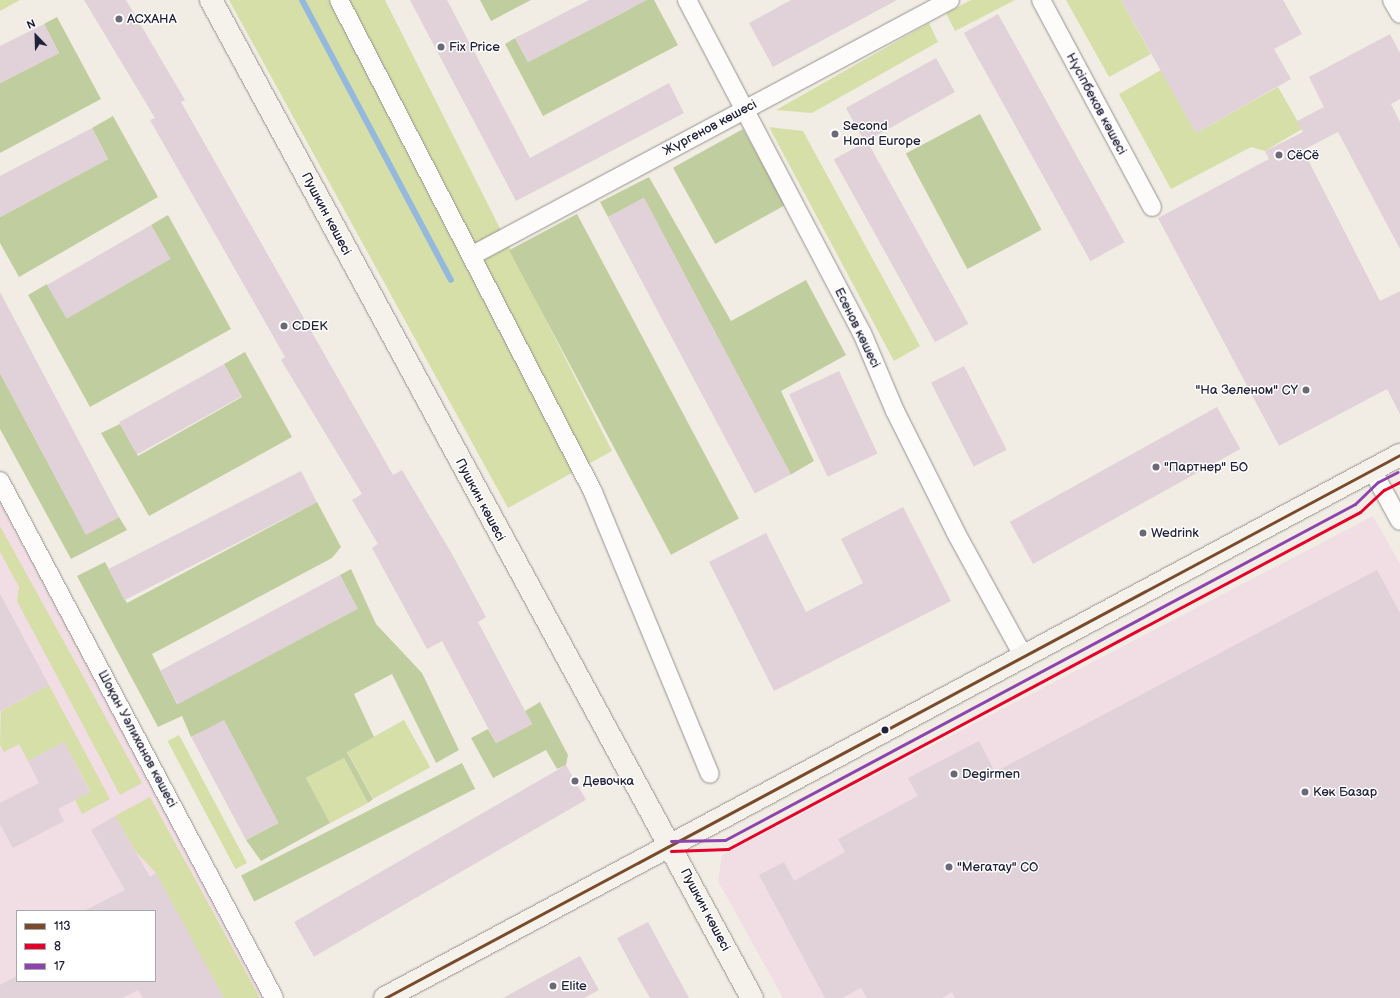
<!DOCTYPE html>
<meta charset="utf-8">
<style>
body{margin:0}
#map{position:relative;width:1400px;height:998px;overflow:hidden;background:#f2ede4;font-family:"Balsamiq Sans",sans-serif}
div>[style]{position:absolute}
.built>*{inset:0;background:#f1dde4}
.green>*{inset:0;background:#d6dfa8;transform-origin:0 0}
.forest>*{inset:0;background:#c0ce9f;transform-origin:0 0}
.stream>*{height:6px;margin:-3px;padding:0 3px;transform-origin:3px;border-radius:3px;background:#95b8dd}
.building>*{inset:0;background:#e0d2d8;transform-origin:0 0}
.roads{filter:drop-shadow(0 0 1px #949291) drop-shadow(0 0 1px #949291)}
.street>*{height:18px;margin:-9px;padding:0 9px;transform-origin:9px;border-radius:9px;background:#fdfcfb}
.secondary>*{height:22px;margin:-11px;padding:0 11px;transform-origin:11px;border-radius:11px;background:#f5f2ec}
.bus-1>*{height:3px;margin:-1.5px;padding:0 1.5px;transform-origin:1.5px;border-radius:1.5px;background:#7a4b2a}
.bus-2>*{height:3px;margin:-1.5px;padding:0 1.5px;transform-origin:1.5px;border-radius:1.5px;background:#e4002b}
.bus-3>*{height:3px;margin:-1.5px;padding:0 1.5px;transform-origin:1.5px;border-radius:1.5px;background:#8e44ad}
.dots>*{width:11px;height:11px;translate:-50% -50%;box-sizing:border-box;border:2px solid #fff;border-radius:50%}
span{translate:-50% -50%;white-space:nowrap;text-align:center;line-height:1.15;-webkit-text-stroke:3px #fff;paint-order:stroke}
.poi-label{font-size:13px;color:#22223b}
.left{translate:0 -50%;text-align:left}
.right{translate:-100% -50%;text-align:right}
.street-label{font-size:13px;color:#22223b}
.legend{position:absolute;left:16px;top:910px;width:140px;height:72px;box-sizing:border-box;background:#fff;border:1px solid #a7a7b1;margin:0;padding:5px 7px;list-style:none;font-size:12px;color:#22223b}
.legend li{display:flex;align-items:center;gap:8px;height:20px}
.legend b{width:20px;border:1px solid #a7a7b1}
.north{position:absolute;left:16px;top:16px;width:40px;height:40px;-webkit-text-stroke:3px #fff;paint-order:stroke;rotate:337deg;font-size:11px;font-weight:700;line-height:16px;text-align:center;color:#22223b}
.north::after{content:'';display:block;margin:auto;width:14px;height:18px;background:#22223b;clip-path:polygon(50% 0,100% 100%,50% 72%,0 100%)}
</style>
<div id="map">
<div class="built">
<i style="clip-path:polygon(evenodd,0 501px,263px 998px,0 998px,0 501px,17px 911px,155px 911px,155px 981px,17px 981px,17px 911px)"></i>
<i style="clip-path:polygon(1373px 516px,1400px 564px,1400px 998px,783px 998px,718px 881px,722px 855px)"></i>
</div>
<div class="green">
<i style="clip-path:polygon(0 0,20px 0,0 11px)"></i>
<i style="clip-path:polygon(229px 0,385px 0,612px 451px,508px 508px)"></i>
<i style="clip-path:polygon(971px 0,1015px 0,955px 31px,946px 13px)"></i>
<i style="clip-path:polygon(1066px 0,1121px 0,1151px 54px,1109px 77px)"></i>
<i style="clip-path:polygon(929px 23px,938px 42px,812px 113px,776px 110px)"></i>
<i style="clip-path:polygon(1161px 70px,1196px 133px,1278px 87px,1302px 129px,1265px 151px,1251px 147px,1171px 189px,1119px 94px)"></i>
<i style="clip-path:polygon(769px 127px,803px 131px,920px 346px,894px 361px)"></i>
<i style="clip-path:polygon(0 526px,142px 783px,120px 795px,17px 601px,19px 587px,0 552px)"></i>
<i style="clip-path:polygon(49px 685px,110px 799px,82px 814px,75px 800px,90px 791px,64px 742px,28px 761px,19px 744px,4px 752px,0 745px,1px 711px)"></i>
<i style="left:404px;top:720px;width:54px;height:65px;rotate:61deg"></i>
<i style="left:179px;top:735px;width:145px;height:13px;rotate:62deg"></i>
<i style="left:344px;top:758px;width:51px;height:43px;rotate:62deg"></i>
<i style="clip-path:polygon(150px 797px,259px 996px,258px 998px,214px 998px,156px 873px,136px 852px,115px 816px)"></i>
</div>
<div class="forest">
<i style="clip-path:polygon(480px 0,531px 0,491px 21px)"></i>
<i style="clip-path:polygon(625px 0,654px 0,678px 45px,543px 116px,505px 44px,515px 38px,528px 62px,630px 9px)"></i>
<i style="clip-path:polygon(57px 17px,101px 99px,0 153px,0 83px,59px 53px,44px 24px)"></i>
<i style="left:980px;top:114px;width:131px;height:84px;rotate:62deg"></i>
<i style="clip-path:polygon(113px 116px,158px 197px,19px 277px,0 243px,0 217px,108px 159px,92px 128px)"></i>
<i style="left:743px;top:129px;width:87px;height:80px;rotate:61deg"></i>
<i style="clip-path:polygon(649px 177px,731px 321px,806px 280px,846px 355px,781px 391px,814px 461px,790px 475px,644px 198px,608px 217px,600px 202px)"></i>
<i style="left:577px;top:214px;width:345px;height:77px;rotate:62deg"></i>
<i style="clip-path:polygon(168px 215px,231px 329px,90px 407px,28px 295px,47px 284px,67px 318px,170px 259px,151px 225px)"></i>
<i style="clip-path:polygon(245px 352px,292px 437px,149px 516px,101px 433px,120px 424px,138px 456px,242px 397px,224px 364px)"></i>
<i style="clip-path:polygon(0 373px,86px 534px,119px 517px,127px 530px,71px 559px,0 429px)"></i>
<i style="clip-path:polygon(317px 502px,341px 547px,332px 558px,152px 654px,177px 704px,357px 609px,340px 575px,351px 569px,376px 624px,422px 673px,459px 750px,436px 763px,392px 674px,354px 694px,374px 737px,347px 752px,373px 799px,368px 803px,344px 758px,306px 778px,330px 823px,261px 861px,246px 840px,278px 823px,224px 721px,191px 737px,182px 716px,158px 727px,77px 576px,105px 562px,127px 603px)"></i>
<i style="clip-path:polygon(540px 702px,568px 755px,566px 765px,557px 769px,546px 750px,493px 778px,471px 738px,488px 729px,496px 743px,532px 724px,525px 711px)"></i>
<i style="left:462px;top:763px;width:29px;height:248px;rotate:63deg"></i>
</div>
<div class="stream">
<i style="left:302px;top:0;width:317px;rotate:62deg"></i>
</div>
<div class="building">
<i style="clip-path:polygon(84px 0,126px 0,185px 100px,181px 102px,393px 475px,402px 470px,452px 554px,486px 617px,478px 622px,532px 724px,496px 743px,442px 641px,427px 649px,372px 548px,378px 544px,352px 500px,362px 494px,281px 360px,285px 357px,150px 120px,155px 118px)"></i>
<i style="clip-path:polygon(410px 0,447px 0,530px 158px,669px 83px,684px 113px,516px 201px)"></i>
<i style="clip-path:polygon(589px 0,647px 0,528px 62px,515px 38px)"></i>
<i style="clip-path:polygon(791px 0,897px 0,773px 67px,749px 23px)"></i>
<i style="clip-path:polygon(1121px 0,1283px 0,1302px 34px,1274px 49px,1291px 79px,1196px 133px)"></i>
<i style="left:998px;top:14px;width:261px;height:39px;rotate:61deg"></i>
<i style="clip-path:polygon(44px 24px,59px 53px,0 83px,0 46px)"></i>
<i style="clip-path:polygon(1390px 34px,1400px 53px,1400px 99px,1391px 104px,1400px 122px,1400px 249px,1338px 132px,1303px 150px,1380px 301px,1400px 291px,1400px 414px,1387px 389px,1279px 446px,1158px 218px,1269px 159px,1265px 151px,1303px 132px,1297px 121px,1324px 107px,1309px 77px)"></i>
<i style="left:936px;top:58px;width:39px;height:103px;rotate:61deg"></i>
<i style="clip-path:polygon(92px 128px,108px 159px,0 217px,0 176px)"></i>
<i style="left:867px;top:141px;width:209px;height:38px;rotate:61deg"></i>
<i style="left:644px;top:198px;width:313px;height:41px;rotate:62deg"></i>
<i style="left:151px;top:225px;width:39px;height:120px;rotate:60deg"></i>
<i style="clip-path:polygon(0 292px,119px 517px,86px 535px,0 373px)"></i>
<i style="left:224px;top:364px;width:37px;height:120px;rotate:61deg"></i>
<i style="left:964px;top:366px;width:94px;height:37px;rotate:63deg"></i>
<i style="left:839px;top:371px;width:91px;height:55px;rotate:65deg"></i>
<i style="left:1217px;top:407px;width:48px;height:237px;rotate:61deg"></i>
<i style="left:301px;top:471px;width:35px;height:216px;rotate:63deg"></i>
<i style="clip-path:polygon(903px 507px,951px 601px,774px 691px,709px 562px,766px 533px,806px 612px,863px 583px,841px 539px)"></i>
<i style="clip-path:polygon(1377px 570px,1400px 613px,1400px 998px,955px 998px,952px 992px,942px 998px,867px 998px,861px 988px,842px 998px,825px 998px,759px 875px,784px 862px,794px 881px,845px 852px,838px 839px,918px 796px,908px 778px,979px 741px,995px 772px)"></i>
<i style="left:340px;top:575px;width:38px;height:204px;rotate:62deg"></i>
<i style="clip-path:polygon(0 594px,49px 685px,0 711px)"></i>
<i style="left:224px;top:720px;width:116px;height:37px;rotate:62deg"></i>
<i style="clip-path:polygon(64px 742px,90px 792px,58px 809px,64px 821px,13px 848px,0 824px,0 803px,39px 783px,28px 761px)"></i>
<i style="left:566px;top:765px;width:40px;height:314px;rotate:60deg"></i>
<i style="clip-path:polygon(115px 816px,150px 877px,156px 873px,224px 998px,143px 998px,138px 990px,122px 998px,0 998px,0 985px,17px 976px,17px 981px,155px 981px,155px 911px,84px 911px,125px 890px,91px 830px)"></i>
<i style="clip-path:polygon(648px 922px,689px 998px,650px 998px,635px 972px,617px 938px)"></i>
<i style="clip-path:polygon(580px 956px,599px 990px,584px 998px,503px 998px)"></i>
</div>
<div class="roads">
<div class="street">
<i style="left:339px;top:0;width:554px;rotate:62.69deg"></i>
<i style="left:593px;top:492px;width:305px;rotate:67.5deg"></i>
<i style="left:687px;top:0;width:376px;rotate:62.3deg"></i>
<i style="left:862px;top:333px;width:85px;rotate:67.1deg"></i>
<i style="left:895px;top:411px;width:136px;rotate:63.4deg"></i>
<i style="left:956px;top:533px;width:141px;rotate:61.3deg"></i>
<i style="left:1041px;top:0;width:235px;rotate:61.8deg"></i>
<i style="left:1392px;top:0;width:16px;rotate:60deg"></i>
<i style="left:471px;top:256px;width:543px;rotate:-28.12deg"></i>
<i style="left:1372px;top:470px;width:58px;rotate:61.2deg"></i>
<i style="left:0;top:481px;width:585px;rotate:62.08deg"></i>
</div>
<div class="secondary">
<i style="left:211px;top:0;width:1135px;rotate:61.54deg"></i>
<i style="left:385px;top:998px;width:1151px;rotate:-28.15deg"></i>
</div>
</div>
<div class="bus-1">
<i style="left:385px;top:998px;width:1151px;rotate:-28.15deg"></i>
</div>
<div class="bus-2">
<i style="left:671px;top:851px;width:57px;rotate:-2deg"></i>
<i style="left:728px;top:849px;width:716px;rotate:-28.07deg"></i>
<i style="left:1360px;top:512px;width:33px;rotate:-43deg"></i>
<i style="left:1384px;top:490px;width:18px;rotate:-27deg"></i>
</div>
<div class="bus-3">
<i style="left:671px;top:841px;width:54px;rotate:-1.1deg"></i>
<i style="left:725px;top:840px;width:714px;rotate:-28.07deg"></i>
<i style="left:1355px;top:504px;width:32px;rotate:-44deg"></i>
<i style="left:1378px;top:482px;width:22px;rotate:-27deg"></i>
</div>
<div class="dots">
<i style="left:119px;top:19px;background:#6b6976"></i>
<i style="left:441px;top:47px;background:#6b6976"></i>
<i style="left:835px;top:134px;background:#6b6976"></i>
<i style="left:1279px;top:155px;background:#6b6976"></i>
<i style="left:284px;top:326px;background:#6b6976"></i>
<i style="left:1306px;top:390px;background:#6b6976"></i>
<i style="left:1156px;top:467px;background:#6b6976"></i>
<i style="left:1143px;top:533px;background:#6b6976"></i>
<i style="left:885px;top:730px;background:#22223b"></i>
<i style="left:954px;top:774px;background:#6b6976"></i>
<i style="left:575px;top:781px;background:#6b6976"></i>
<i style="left:1305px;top:792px;background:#6b6976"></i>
<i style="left:949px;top:867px;background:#6b6976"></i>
<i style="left:553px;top:986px;background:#6b6976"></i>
</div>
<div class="poi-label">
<span class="left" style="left:127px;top:19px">ACXAHA</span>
<span class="left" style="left:449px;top:47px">Fix Price</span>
<span class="left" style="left:843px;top:134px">Second<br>Hand Europe</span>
<span class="left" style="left:1287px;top:155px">СёСё</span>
<span class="left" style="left:292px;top:326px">CDEK</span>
<span class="right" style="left:1298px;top:390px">"На Зеленом" СҮ</span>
<span class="left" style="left:1164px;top:467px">"Партнер" БО</span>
<span class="left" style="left:1151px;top:533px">Wedrink</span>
<span class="left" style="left:962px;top:774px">Degirmen</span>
<span class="left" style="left:583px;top:781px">Девочка</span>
<span class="left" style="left:1313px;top:792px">Көк Базар</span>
<span class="left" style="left:957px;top:867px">"Мегатау" СО</span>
<span class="left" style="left:561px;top:986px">Elite</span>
</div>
<div class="street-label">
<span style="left:1096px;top:104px;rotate:62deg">Нүсіпбеков көшесі</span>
<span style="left:710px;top:128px;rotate:-28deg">Жүргенов көшесі</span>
<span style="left:326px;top:214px;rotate:62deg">Пушкин көшесі</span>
<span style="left:857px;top:328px;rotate:64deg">Есенов көшесі</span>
<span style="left:480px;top:500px;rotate:62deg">Пушкин көшесі</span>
<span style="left:137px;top:739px;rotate:62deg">Шоқан Уәлиханов көшесі</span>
<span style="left:705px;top:910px;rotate:62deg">Пушкин көшесі</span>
</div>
<ul class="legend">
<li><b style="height:5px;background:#7a4b2a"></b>113</li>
<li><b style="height:5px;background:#e4002b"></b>8</li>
<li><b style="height:5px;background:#8e44ad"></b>17</li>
</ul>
<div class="north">N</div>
</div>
